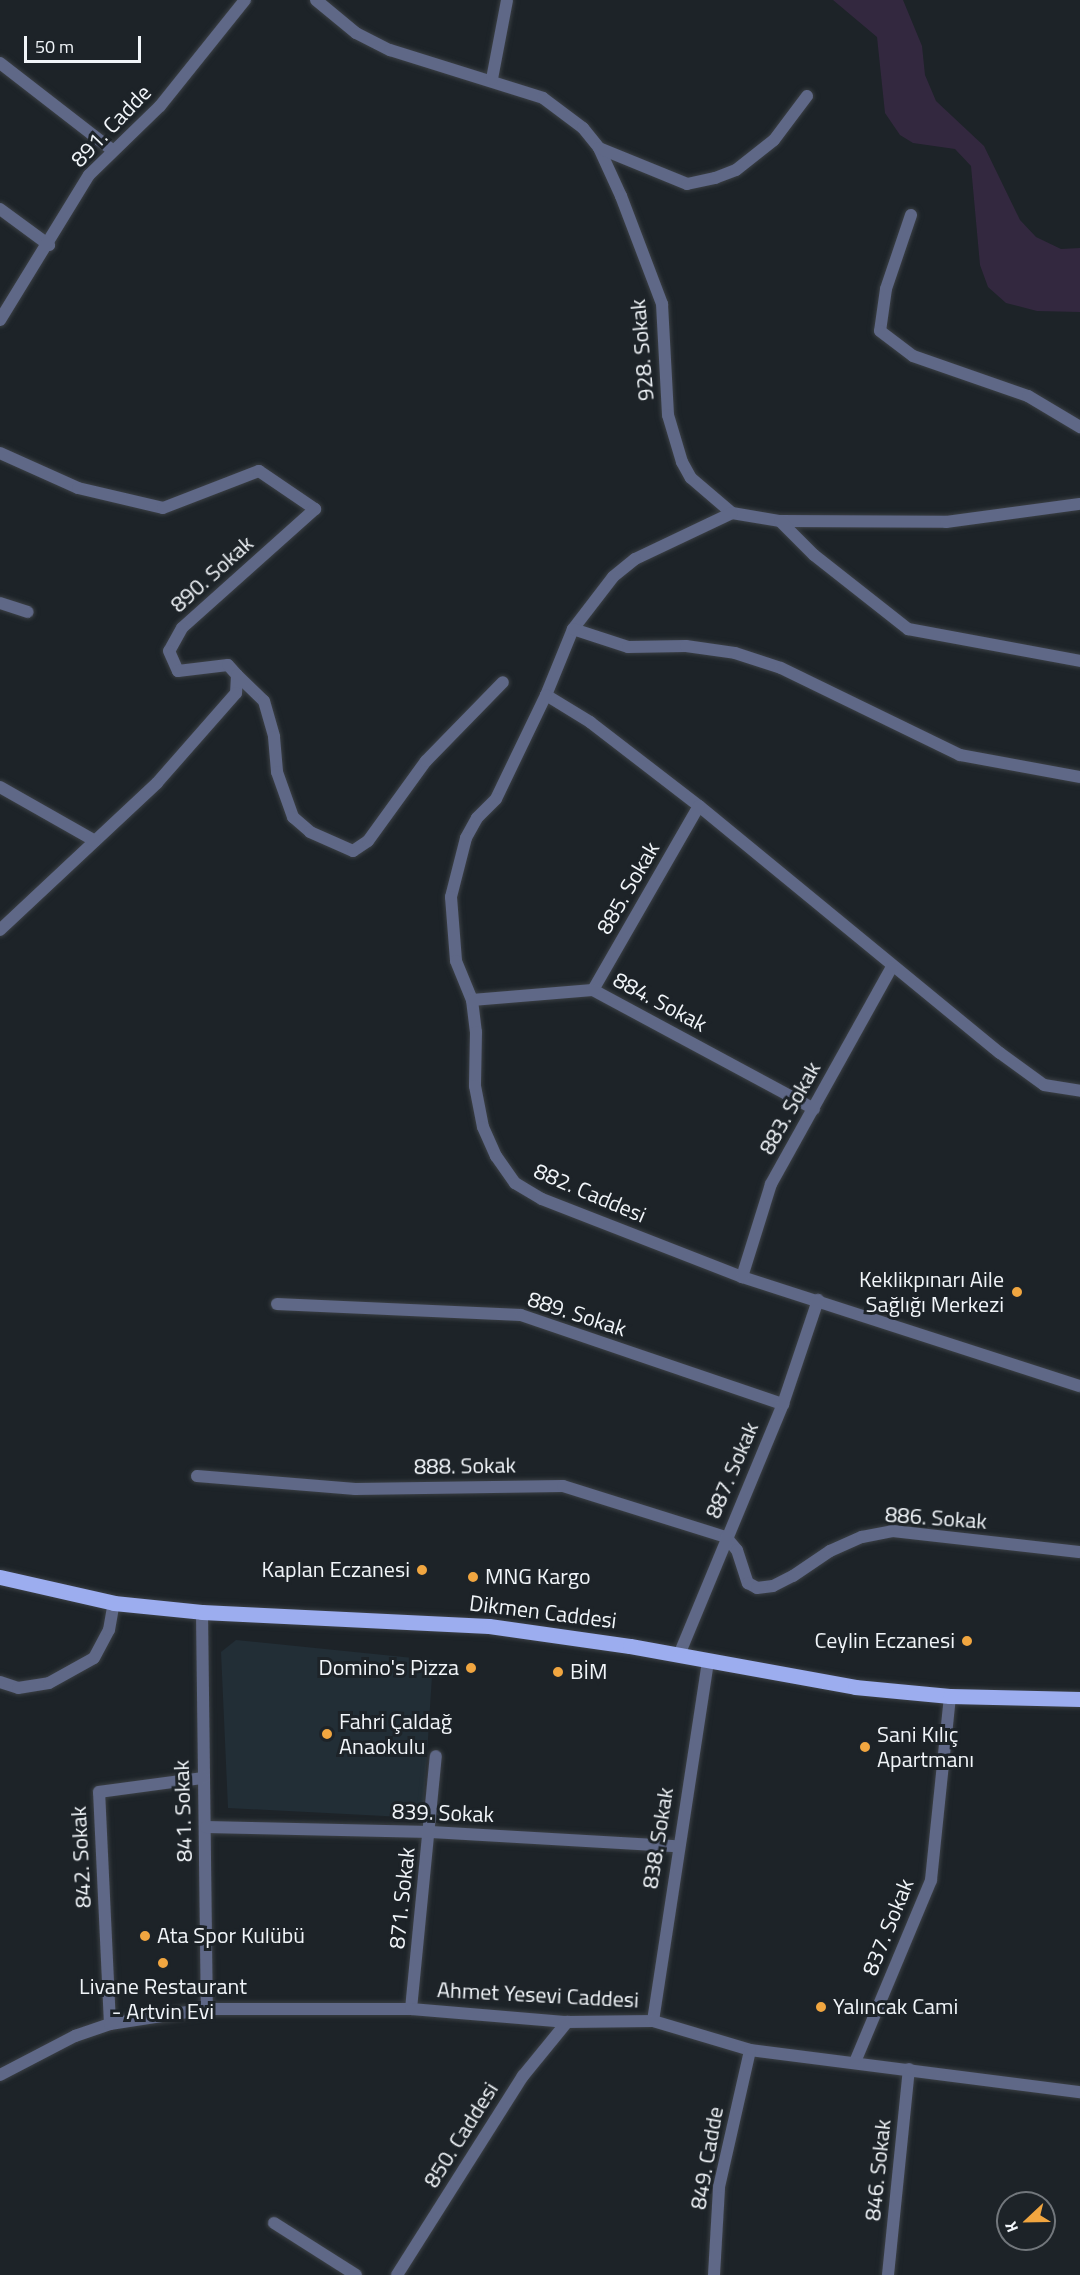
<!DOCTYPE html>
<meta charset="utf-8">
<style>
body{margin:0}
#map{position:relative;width:1080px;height:2275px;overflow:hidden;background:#1d2328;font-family:"Titillium Web",sans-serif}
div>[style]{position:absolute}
.built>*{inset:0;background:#222e36}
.green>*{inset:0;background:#33283f}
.roads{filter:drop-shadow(0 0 2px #3b4045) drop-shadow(0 0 2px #3b4045)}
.minor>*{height:12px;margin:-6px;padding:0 6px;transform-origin:6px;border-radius:6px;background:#5f6887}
.primary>*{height:15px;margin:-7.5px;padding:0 7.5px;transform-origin:7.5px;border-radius:7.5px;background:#9cadef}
.dots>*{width:16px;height:16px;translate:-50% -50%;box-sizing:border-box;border:3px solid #1d2328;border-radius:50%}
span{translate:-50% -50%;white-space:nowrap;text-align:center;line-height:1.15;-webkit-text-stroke:6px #1d2328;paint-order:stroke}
.street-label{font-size:22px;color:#f1f5f9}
.poi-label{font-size:22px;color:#f1f5f9}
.right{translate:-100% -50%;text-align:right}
.left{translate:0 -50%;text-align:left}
.north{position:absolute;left:996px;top:2191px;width:60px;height:60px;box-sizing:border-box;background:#1d2328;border:2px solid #72777c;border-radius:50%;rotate:248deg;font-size:16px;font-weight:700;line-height:24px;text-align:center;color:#f1f5f9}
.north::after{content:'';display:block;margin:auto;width:21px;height:27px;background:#f1a640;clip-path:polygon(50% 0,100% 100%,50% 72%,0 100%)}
.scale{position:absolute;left:24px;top:36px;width:117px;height:27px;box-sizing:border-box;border:3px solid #f1f5f9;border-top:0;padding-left:8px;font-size:18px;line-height:21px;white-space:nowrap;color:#f1f5f9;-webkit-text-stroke:4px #1d2328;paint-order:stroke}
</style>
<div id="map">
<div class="built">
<i style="clip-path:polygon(236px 1640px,433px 1660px,423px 1818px,228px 1808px,221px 1652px)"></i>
</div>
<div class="green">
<i style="clip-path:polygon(833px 0,903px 0,922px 46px,925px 75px,936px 101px,984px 146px,1020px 220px,1036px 237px,1061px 249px,1080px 248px,1080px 312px,1037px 311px,1006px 303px,988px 287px,980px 265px,971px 166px,955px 149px,913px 143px,900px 135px,885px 113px,877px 37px)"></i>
</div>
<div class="roads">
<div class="minor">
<i style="left:316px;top:0;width:52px;rotate:39.5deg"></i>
<i style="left:356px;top:33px;width:38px;rotate:27deg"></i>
<i style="left:390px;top:50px;width:160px;rotate:17.4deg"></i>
<i style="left:543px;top:98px;width:50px;rotate:36.9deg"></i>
<i style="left:583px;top:128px;width:26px;rotate:51deg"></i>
<i style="left:599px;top:148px;width:53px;rotate:65.4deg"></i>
<i style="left:621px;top:196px;width:116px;rotate:69.2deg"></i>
<i style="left:662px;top:304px;width:111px;rotate:86.9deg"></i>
<i style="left:668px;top:415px;width:49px;rotate:73.4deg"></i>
<i style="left:682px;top:462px;width:18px;rotate:61deg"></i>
<i style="left:691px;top:478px;width:54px;rotate:40.5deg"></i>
<i style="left:732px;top:513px;width:49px;rotate:9.5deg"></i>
<i style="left:780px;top:521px;width:166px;rotate:0.3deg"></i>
<i style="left:946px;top:522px;width:135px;rotate:-7.7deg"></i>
<i style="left:0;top:63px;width:142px;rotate:37.8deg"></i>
<i style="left:492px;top:79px;width:80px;rotate:-79.2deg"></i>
<i style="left:599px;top:148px;width:95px;rotate:22.2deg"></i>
<i style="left:687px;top:184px;width:29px;rotate:-12deg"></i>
<i style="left:715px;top:178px;width:22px;rotate:-21deg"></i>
<i style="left:736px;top:170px;width:48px;rotate:-38.3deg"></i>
<i style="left:774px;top:140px;width:55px;rotate:-53.1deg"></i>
<i style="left:0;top:209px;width:61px;rotate:36.3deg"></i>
<i style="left:911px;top:215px;width:78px;rotate:108.7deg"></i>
<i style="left:886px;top:289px;width:42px;rotate:98.1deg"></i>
<i style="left:880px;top:331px;width:41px;rotate:37.1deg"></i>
<i style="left:913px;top:356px;width:122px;rotate:19.2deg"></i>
<i style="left:1028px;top:396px;width:61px;rotate:30.8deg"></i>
<i style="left:0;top:320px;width:170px;rotate:-58.5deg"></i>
<i style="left:89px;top:175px;width:99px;rotate:-44.2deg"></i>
<i style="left:160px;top:106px;width:136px;rotate:-51.3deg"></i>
<i style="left:0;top:453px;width:85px;rotate:24.2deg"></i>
<i style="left:78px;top:488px;width:87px;rotate:13.2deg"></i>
<i style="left:163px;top:508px;width:103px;rotate:-21.1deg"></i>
<i style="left:259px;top:471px;width:68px;rotate:34.2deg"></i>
<i style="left:315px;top:509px;width:178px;rotate:138.2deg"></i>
<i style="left:182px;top:628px;width:26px;rotate:119deg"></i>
<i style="left:169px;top:651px;width:22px;rotate:66deg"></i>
<i style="left:178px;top:671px;width:50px;rotate:-6.8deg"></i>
<i style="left:228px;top:665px;width:13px;rotate:48deg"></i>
<i style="left:237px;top:675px;width:18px;rotate:93deg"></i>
<i style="left:236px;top:693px;width:120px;rotate:131.3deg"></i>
<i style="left:157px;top:783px;width:215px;rotate:136.9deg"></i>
<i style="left:732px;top:513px;width:107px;rotate:154.6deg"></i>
<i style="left:635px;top:559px;width:28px;rotate:141deg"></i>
<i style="left:613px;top:577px;width:66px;rotate:127.6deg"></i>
<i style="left:573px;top:629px;width:71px;rotate:112.2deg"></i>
<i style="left:546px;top:695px;width:52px;rotate:31.5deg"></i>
<i style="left:590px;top:722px;width:138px;rotate:37.6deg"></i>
<i style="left:699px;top:806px;width:389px;rotate:39.4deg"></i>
<i style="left:1000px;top:1053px;width:54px;rotate:36deg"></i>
<i style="left:1044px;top:1085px;width:36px;rotate:9deg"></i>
<i style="left:780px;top:521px;width:48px;rotate:45deg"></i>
<i style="left:814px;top:555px;width:120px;rotate:38.2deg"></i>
<i style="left:908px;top:629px;width:175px;rotate:10.5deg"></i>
<i style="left:0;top:603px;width:29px;rotate:18deg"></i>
<i style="left:573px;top:629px;width:58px;rotate:18.1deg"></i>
<i style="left:628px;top:647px;width:58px;rotate:-1deg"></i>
<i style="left:686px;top:646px;width:49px;rotate:8.1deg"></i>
<i style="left:735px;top:653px;width:48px;rotate:18.1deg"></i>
<i style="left:781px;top:668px;width:199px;rotate:25.9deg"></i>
<i style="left:960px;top:755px;width:122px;rotate:10.4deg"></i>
<i style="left:237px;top:675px;width:37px;rotate:44deg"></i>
<i style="left:264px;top:701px;width:37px;rotate:74deg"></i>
<i style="left:274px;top:737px;width:35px;rotate:85deg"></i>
<i style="left:277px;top:772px;width:48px;rotate:70.4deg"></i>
<i style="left:293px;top:817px;width:23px;rotate:41deg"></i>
<i style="left:310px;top:832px;width:47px;rotate:23.8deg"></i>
<i style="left:353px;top:851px;width:18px;rotate:-34deg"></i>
<i style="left:368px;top:841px;width:99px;rotate:-54.1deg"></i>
<i style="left:426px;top:761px;width:110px;rotate:-45.7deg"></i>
<i style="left:546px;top:695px;width:115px;rotate:115.7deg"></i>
<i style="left:496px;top:799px;width:27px;rotate:135deg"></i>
<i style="left:477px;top:818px;width:23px;rotate:119deg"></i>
<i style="left:466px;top:838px;width:61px;rotate:104.3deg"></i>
<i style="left:451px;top:897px;width:64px;rotate:85.5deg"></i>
<i style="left:456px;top:961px;width:42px;rotate:67.7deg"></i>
<i style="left:472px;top:1000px;width:32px;rotate:83deg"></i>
<i style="left:476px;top:1032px;width:54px;rotate:91.1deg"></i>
<i style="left:475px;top:1086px;width:42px;rotate:79deg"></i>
<i style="left:483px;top:1127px;width:32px;rotate:66deg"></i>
<i style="left:496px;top:1156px;width:33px;rotate:55deg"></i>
<i style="left:515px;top:1183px;width:31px;rotate:31deg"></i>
<i style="left:542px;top:1199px;width:215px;rotate:21.3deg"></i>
<i style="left:742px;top:1277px;width:355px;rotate:17.9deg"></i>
<i style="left:0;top:787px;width:109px;rotate:29.6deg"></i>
<i style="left:593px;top:990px;width:212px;rotate:-60.1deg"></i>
<i style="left:472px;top:1000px;width:121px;rotate:-4.7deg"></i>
<i style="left:593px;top:990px;width:251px;rotate:28.3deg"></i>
<i style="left:742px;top:1277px;width:97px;rotate:-72.7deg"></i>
<i style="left:771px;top:1184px;width:248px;rotate:-60.9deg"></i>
<i style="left:277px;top:1304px;width:244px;rotate:2.6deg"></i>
<i style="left:521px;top:1315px;width:277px;rotate:18.8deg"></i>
<i style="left:197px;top:1476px;width:159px;rotate:4.7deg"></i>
<i style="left:355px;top:1489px;width:208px;rotate:-0.8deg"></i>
<i style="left:563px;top:1486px;width:171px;rotate:17.4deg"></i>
<i style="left:726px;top:1537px;width:17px;rotate:50deg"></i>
<i style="left:737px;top:1550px;width:35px;rotate:72deg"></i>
<i style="left:748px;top:1583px;width:10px;rotate:29deg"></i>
<i style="left:757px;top:1588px;width:16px;rotate:-7deg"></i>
<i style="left:773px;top:1586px;width:22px;rotate:-27deg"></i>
<i style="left:793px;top:1576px;width:45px;rotate:-34deg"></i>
<i style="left:830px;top:1551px;width:35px;rotate:-24deg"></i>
<i style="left:862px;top:1537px;width:31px;rotate:-11deg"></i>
<i style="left:892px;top:1531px;width:189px;rotate:6.4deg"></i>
<i style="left:202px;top:1612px;width:397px;rotate:89.3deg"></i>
<i style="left:679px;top:1655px;width:272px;rotate:-67.5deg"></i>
<i style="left:783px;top:1404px;width:110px;rotate:-71.4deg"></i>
<i style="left:0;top:1682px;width:19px;rotate:18deg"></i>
<i style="left:18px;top:1688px;width:31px;rotate:-9deg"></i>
<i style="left:49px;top:1683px;width:51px;rotate:-29.1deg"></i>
<i style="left:94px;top:1658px;width:32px;rotate:-62deg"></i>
<i style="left:109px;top:1630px;width:27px;rotate:-80deg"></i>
<i style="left:206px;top:1827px;width:225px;rotate:1.3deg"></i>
<i style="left:431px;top:1832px;width:246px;rotate:3.3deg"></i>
<i style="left:411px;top:2009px;width:254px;rotate:-84.4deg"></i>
<i style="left:653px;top:2021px;width:364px;rotate:-81.3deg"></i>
<i style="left:110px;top:2024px;width:232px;rotate:-92.7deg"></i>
<i style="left:99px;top:1792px;width:105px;rotate:-7.7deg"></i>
<i style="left:855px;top:2062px;width:197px;rotate:-67.3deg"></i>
<i style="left:931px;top:1880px;width:185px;rotate:-84.1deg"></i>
<i style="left:0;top:2075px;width:85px;rotate:-27.5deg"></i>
<i style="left:75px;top:2036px;width:37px;rotate:-19deg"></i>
<i style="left:110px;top:2024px;width:98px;rotate:-8.8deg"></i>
<i style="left:207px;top:2009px;width:204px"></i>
<i style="left:411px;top:2009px;width:157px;rotate:4.8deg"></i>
<i style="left:567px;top:2022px;width:86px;rotate:-0.7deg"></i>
<i style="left:653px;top:2021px;width:101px;rotate:16.6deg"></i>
<i style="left:750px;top:2050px;width:333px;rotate:7.3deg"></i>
<i style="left:274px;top:2223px;width:97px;rotate:32.4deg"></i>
<i style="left:397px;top:2275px;width:236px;rotate:-57.7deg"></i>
<i style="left:523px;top:2076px;width:70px;rotate:-50.8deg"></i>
<i style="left:714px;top:2275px;width:88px;rotate:-86.7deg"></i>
<i style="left:719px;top:2187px;width:140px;rotate:-77.2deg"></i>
<i style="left:888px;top:2275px;width:207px;rotate:-84.2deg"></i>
</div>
<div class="primary">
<i style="left:0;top:1577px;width:117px;rotate:12.8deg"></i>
<i style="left:114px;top:1603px;width:88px;rotate:5.8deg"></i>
<i style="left:202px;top:1612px;width:287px;rotate:2.8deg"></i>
<i style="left:489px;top:1626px;width:142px;rotate:8.1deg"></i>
<i style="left:630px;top:1646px;width:229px;rotate:10.3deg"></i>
<i style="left:855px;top:1687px;width:95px;rotate:5.4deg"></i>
<i style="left:950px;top:1696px;width:130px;rotate:1.3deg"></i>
</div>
</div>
<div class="dots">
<i style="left:1017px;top:1292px;background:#f1a640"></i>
<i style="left:422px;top:1570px;background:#f1a640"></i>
<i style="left:473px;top:1577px;background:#f1a640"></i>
<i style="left:967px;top:1641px;background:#f1a640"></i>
<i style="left:471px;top:1668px;background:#f1a640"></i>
<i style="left:558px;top:1672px;background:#f1a640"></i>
<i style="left:327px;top:1734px;background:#f1a640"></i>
<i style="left:865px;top:1747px;background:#f1a640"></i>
<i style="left:145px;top:1936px;background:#f1a640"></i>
<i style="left:163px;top:1963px;background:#f1a640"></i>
<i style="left:821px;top:2007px;background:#f1a640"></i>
</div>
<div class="street-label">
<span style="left:111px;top:126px;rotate:-46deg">891. Cadde</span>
<span style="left:642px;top:350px;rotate:-95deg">928. Sokak</span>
<span style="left:212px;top:574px;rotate:-42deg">890. Sokak</span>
<span style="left:628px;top:888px;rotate:-60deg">885. Sokak</span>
<span style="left:660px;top:1002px;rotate:28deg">884. Sokak</span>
<span style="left:790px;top:1108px;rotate:-61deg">883. Sokak</span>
<span style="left:590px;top:1193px;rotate:23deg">882. Caddesi</span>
<span style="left:577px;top:1314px;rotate:18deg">889. Sokak</span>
<span style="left:465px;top:1466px;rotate:-1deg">888. Sokak</span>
<span style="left:732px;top:1470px;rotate:-67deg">887. Sokak</span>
<span style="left:936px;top:1518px;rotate:4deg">886. Sokak</span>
<span style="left:543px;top:1612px;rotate:7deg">Dikmen Caddesi</span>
<span style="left:183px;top:1811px;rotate:-92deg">841. Sokak</span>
<span style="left:443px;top:1813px;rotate:2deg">839. Sokak</span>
<span style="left:658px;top:1838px;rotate:-81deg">838. Sokak</span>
<span style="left:81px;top:1857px;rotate:-93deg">842. Sokak</span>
<span style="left:402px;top:1898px;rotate:-84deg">871. Sokak</span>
<span style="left:888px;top:1927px;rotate:-68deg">837. Sokak</span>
<span style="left:538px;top:1995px;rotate:3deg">Ahmet Yesevi Caddesi</span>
<span style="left:461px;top:2135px;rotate:-58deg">850. Caddesi</span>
<span style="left:707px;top:2158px;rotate:-80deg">849. Cadde</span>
<span style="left:878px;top:2170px;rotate:-84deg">846. Sokak</span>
</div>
<div class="poi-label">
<span class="right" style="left:1004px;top:1292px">Keklikpınarı Aile<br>Sağlığı Merkezi</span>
<span class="right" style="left:410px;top:1570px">Kaplan Eczanesi</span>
<span class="left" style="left:485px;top:1577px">MNG Kargo</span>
<span class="right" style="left:955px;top:1641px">Ceylin Eczanesi</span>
<span class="right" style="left:459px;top:1668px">Domino's Pizza</span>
<span class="left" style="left:570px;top:1672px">BİM</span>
<span class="left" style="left:339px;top:1734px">Fahri Çaldağ<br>Anaokulu</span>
<span class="left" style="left:877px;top:1747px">Sani Kılıç<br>Apartmanı</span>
<span class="left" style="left:157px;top:1936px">Ata Spor Kulübü</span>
<span style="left:163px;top:1999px">Livane Restaurant<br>- Artvin Evi</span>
<span class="left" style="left:833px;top:2007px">Yalıncak Cami</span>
</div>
<div class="north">K</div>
<div class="scale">50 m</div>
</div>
